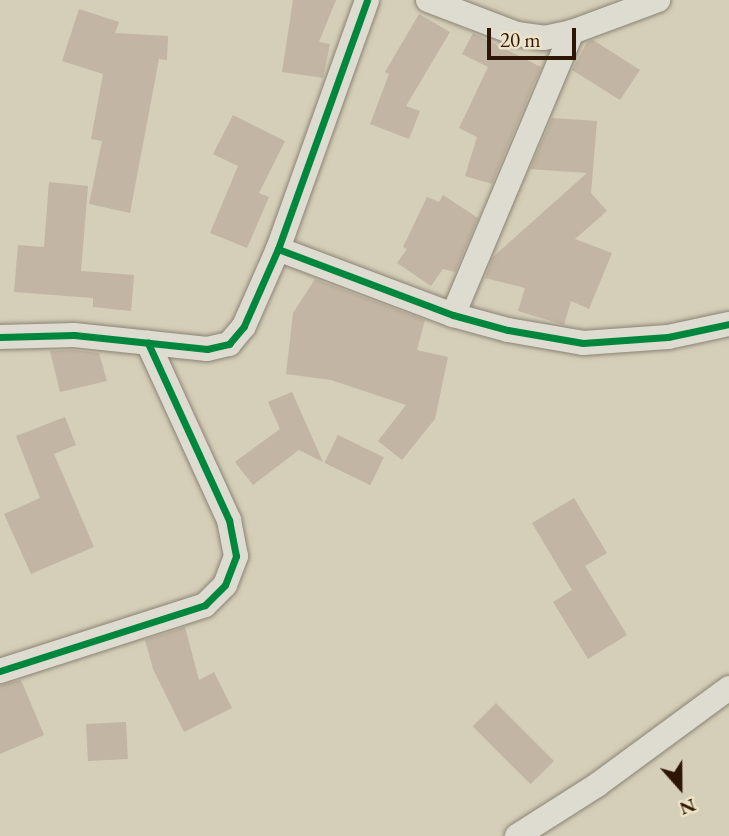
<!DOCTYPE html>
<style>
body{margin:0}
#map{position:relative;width:729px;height:836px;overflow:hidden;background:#d5ceb8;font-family:"EB Garamond",serif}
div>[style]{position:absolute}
.building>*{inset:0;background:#c2b5a3;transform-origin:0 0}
.roads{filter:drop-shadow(0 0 2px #8a8374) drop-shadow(0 0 2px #8a8374)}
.minor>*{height:24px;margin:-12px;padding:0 12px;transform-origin:12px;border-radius:12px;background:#dedbd0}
.cycleway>*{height:7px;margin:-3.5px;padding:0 3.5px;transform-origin:3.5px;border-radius:3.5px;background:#00873e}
span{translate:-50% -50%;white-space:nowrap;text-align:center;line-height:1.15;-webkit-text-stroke:7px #ece3c8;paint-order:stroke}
.north{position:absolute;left:645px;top:752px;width:70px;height:70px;-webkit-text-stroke:5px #ece3c8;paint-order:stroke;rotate:159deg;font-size:19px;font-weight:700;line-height:28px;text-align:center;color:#2e1506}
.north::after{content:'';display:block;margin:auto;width:24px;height:32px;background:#2e1506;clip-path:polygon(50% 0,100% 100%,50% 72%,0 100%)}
.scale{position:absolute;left:487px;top:28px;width:89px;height:32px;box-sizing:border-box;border:4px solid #2e1506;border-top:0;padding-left:9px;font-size:21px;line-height:24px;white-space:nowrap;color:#2e1506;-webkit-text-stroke:5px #ece3c8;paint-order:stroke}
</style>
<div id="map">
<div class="building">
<i style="clip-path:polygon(293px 0,336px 0,319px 42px,330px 44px,323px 78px,282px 72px)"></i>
<i style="clip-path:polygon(79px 9px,119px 22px,115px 33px,168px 36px,167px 60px,159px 59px,130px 213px,89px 204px,102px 141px,91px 139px,103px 74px,62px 61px)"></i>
<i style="clip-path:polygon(419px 14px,450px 32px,406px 106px,420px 111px,409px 139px,370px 124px,389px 74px,385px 72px)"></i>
<i style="clip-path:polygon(473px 33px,541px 67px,492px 184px,465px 176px,477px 137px,459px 128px,488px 67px,462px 54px)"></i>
<i style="clip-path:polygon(593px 40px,640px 70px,620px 100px,572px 70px,587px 42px)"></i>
<i style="clip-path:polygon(233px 115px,285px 141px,259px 193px,269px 197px,247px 248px,210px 233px,238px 166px,213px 154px)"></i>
<i style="clip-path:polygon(552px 118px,597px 121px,591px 193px,607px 211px,575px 239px,612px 253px,589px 309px,571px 301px,564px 325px,518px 311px,525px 288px,485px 278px,493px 257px,587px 173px,530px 169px)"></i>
<i style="clip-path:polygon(49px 182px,88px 186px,81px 271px,134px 275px,131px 311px,93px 307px,93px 298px,14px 292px,18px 245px,44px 247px)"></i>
<i style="clip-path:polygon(443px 195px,478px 218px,455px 272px,443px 269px,431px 286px,397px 263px,407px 249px,403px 247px,427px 197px,439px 202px)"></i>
<i style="clip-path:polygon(315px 279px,425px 320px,417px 350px,448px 357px,435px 419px,402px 460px,378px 441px,406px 405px,331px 380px,286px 374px,293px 313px)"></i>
<i style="clip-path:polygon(73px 350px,99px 353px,107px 381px,60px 392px,50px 351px)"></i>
<i style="clip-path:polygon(292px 392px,323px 462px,299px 450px,253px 485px,235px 462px,280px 429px,268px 402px)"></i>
<i style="clip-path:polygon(65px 417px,76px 445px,54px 454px,94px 547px,31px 574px,4px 514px,40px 498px,16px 436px)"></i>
<i style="left:338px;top:435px;width:51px;height:31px;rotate:26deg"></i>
<i style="clip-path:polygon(574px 498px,607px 553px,585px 566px,627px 635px,588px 659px,553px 602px,572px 590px,532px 523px)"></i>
<i style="clip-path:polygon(185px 627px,199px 680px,214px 672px,232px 708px,184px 732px,153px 669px,145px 640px)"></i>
<i style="clip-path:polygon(21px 680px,44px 735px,0 754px,0 685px)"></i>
<i style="left:496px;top:703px;width:82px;height:33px;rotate:45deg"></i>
<i style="left:126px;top:722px;width:37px;height:40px;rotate:87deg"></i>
</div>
<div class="roads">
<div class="minor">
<i style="left:428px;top:0;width:95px;rotate:20.9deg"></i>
<i style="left:517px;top:34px;width:27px;rotate:8deg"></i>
<i style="left:544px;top:38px;width:29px;rotate:-12deg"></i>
<i style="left:572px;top:32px;width:92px;rotate:-20.4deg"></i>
<i style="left:278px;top:249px;width:187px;rotate:20.7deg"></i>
<i style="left:453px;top:315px;width:57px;rotate:15.3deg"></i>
<i style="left:508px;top:330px;width:76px;rotate:9.8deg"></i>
<i style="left:583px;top:343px;width:85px;rotate:-4deg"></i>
<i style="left:668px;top:337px;width:62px;rotate:-12deg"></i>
<i style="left:453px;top:315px;width:307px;rotate:-67.2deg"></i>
<i style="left:0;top:337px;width:74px;rotate:-1.5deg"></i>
<i style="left:74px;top:335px;width:134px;rotate:6deg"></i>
<i style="left:207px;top:349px;width:23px;rotate:-13deg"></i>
<i style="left:229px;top:344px;width:23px;rotate:-50deg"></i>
<i style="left:244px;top:326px;width:84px;rotate:-66.2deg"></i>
<i style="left:278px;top:249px;width:264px;rotate:-70.3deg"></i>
<i style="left:0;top:671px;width:215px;rotate:-17.8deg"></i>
<i style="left:205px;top:605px;width:28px;rotate:-45deg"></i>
<i style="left:225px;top:585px;width:31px;rotate:-69deg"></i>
<i style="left:236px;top:556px;width:37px;rotate:-101deg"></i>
<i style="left:229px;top:520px;width:195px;rotate:-114.6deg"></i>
<i style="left:517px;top:836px;width:95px;rotate:-32.5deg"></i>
<i style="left:597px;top:785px;width:164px;rotate:-36.3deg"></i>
</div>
</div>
<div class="cycleway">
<i style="left:278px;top:249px;width:187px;rotate:20.7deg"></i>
<i style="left:453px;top:315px;width:57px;rotate:15.3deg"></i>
<i style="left:508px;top:330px;width:76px;rotate:9.8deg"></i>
<i style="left:583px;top:343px;width:85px;rotate:-4deg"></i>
<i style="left:668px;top:337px;width:62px;rotate:-12deg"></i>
<i style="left:0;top:337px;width:74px;rotate:-1.5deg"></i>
<i style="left:74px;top:335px;width:134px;rotate:6deg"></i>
<i style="left:207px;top:349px;width:23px;rotate:-13deg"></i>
<i style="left:229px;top:344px;width:23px;rotate:-50deg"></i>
<i style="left:244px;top:326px;width:84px;rotate:-66.2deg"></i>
<i style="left:278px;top:249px;width:264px;rotate:-70.3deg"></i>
<i style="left:0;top:671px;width:215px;rotate:-17.8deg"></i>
<i style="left:205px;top:605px;width:28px;rotate:-45deg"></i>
<i style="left:225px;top:585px;width:31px;rotate:-69deg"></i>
<i style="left:236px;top:556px;width:37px;rotate:-101deg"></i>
<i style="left:229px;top:520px;width:195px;rotate:-114.6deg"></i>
</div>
<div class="north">N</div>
<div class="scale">20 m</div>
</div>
